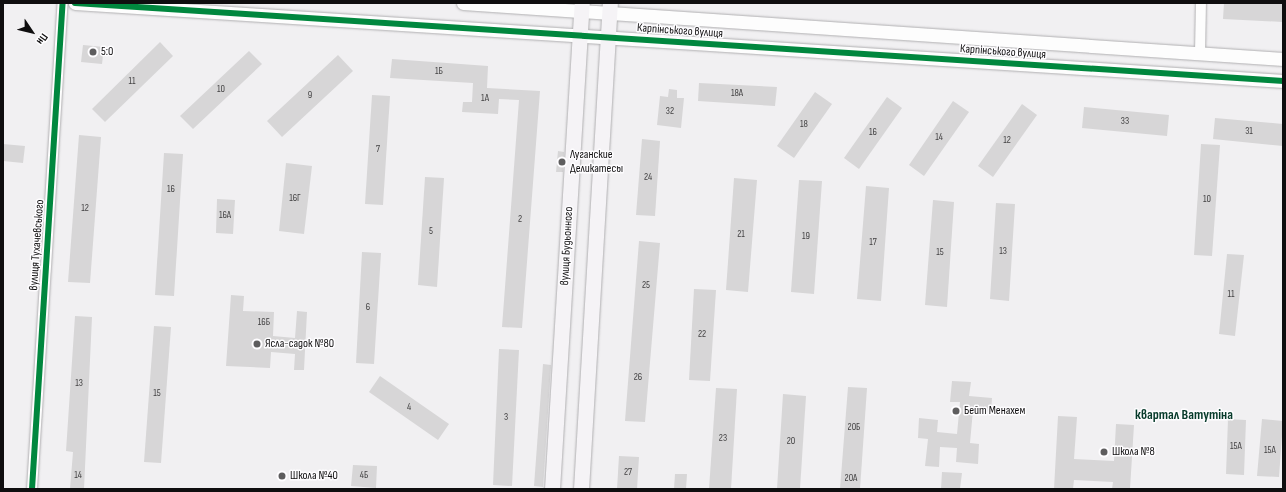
<!DOCTYPE html>
<meta charset="utf-8">
<style>
body{margin:0}
#map{position:relative;width:1286px;height:492px;overflow:hidden;background:#f1f0f2;font-family:"Sofia Sans Condensed",sans-serif}
div>[style]{position:absolute}
.building>*{inset:0;background:#d7d6d7}
.roads{filter:drop-shadow(0 0 1px #b0afb1) drop-shadow(0 0 1px #b0afb1)}
.minor>*{height:10px;margin:-5px;padding:0 5px;transform-origin:5px;border-radius:5px;background:#fdfdfd}
.tertiary>*{height:13px;margin:-6.5px;padding:0 6.5px;transform-origin:6.5px;border-radius:6.5px;background:#fdfdfd}
.secondary>*{height:15px;margin:-7.5px;padding:0 7.5px;transform-origin:7.5px;border-radius:7.5px;background:#f5f3f6}
.cycleway>*{height:6px;margin:-3px;padding:0 3px;transform-origin:3px;border-radius:3px;background:#00873e}
.dots>*{width:11px;height:11px;translate:-50% -50%;box-sizing:border-box;border:2px solid #fefdff;border-radius:50%}
span{translate:-50% -50%;white-space:nowrap;text-align:center;line-height:1.15;-webkit-text-stroke:3px #fefdff;paint-order:stroke}
.number-label{font-size:10px;color:#424142}
.number-label span{-webkit-text-stroke-width:0}
.street-label{font-size:12px;color:#0f0e0f}
.poi-label{font-size:12px;color:#0f0e0f}
.left{translate:0 -50%;text-align:left}
.quarter-label{font-size:14px;color:#073b2b;font-weight:700}
.frame{position:absolute;inset:0;border:4px solid #0f0e0f;pointer-events:none}
.north{position:absolute;left:12px;top:12px;width:40px;height:40px;-webkit-text-stroke:3px #fefdff;paint-order:stroke;rotate:125deg;font-size:11px;font-weight:700;line-height:16px;text-align:center;color:#0f0e0f}
.north::after{content:'';display:block;margin:auto;width:14px;height:18px;background:#0f0e0f;clip-path:polygon(50% 0,100% 100%,50% 72%,0 100%)}
</style>
<div id="map">
<div class="building">
<i style="clip-path:polygon(1224px 3px,1283px 3px,1283px 22px,1223px 19px)"></i>
<i style="clip-path:polygon(160px 42px,173px 56px,105px 122px,92px 109px)"></i>
<i style="clip-path:polygon(83px 45px,104px 47px,102px 64px,81px 62px)"></i>
<i style="clip-path:polygon(249px 51px,262px 64px,193px 129px,180px 116px)"></i>
<i style="clip-path:polygon(338px 55px,353px 71px,282px 137px,267px 121px)"></i>
<i style="clip-path:polygon(392px 59px,488px 66px,487px 88px,540px 91px,522px 328px,502px 327px,519px 100px,499px 99px,498px 114px,462px 112px,463px 102px,472px 102px,473px 83px,390px 78px)"></i>
<i style="clip-path:polygon(699px 83px,777px 87px,775px 106px,698px 101px)"></i>
<i style="clip-path:polygon(669px 89px,677px 90px,677px 98px,684px 98px,681px 128px,657px 125px,660px 96px,668px 97px)"></i>
<i style="clip-path:polygon(815px 92px,832px 104px,794px 158px,777px 146px)"></i>
<i style="clip-path:polygon(372px 95px,390px 96px,383px 205px,365px 204px)"></i>
<i style="clip-path:polygon(887px 97px,902px 108px,859px 169px,844px 158px)"></i>
<i style="clip-path:polygon(953px 101px,969px 112px,924px 176px,909px 165px)"></i>
<i style="clip-path:polygon(1022px 104px,1037px 115px,993px 177px,978px 166px)"></i>
<i style="clip-path:polygon(1084px 107px,1169px 115px,1167px 136px,1082px 128px)"></i>
<i style="clip-path:polygon(1215px 118px,1283px 124px,1283px 146px,1213px 139px)"></i>
<i style="clip-path:polygon(79px 135px,101px 137px,90px 283px,68px 282px)"></i>
<i style="clip-path:polygon(642px 139px,660px 141px,655px 216px,636px 215px)"></i>
<i style="clip-path:polygon(3px 144px,25px 146px,23px 163px,3px 161px)"></i>
<i style="clip-path:polygon(1201px 144px,1220px 145px,1212px 256px,1194px 255px)"></i>
<i style="clip-path:polygon(558px 151px,564px 152px,563px 172px,556px 172px)"></i>
<i style="clip-path:polygon(164px 153px,183px 154px,174px 296px,155px 295px)"></i>
<i style="clip-path:polygon(286px 163px,312px 166px,304px 234px,279px 231px)"></i>
<i style="clip-path:polygon(425px 177px,444px 178px,437px 287px,418px 285px)"></i>
<i style="clip-path:polygon(734px 178px,757px 180px,748px 292px,726px 290px)"></i>
<i style="clip-path:polygon(799px 180px,822px 181px,814px 294px,791px 292px)"></i>
<i style="clip-path:polygon(866px 186px,889px 188px,881px 301px,857px 299px)"></i>
<i style="clip-path:polygon(217px 199px,235px 200px,233px 234px,216px 233px)"></i>
<i style="clip-path:polygon(933px 200px,954px 202px,947px 307px,925px 305px)"></i>
<i style="clip-path:polygon(996px 203px,1015px 204px,1009px 301px,990px 299px)"></i>
<i style="clip-path:polygon(639px 241px,660px 243px,645px 422px,625px 421px)"></i>
<i style="clip-path:polygon(362px 252px,381px 253px,374px 364px,356px 363px)"></i>
<i style="clip-path:polygon(1227px 254px,1244px 255px,1235px 336px,1219px 334px)"></i>
<i style="clip-path:polygon(694px 289px,716px 290px,710px 381px,689px 380px)"></i>
<i style="clip-path:polygon(231px 295px,244px 296px,243px 311px,274px 312px,273px 336px,295px 338px,297px 311px,307px 312px,304px 370px,294px 370px,295px 354px,271px 352px,270px 368px,226px 366px)"></i>
<i style="clip-path:polygon(75px 316px,92px 317px,84px 489px,70px 489px,73px 452px,66px 451px)"></i>
<i style="clip-path:polygon(154px 326px,171px 327px,161px 463px,144px 462px)"></i>
<i style="clip-path:polygon(499px 349px,519px 350px,512px 486px,493px 485px)"></i>
<i style="clip-path:polygon(543px 364px,551px 365px,543px 487px,534px 486px)"></i>
<i style="clip-path:polygon(380px 376px,449px 424px,438px 440px,369px 392px)"></i>
<i style="clip-path:polygon(952px 381px,971px 382px,969px 396px,992px 398px,991px 412px,973px 410px,970px 443px,979px 444px,978px 464px,956px 462px,957px 448px,940px 447px,939px 467px,925px 466px,928px 439px,918px 438px,919px 418px,938px 420px,937px 432px,957px 434px,960px 402px,950px 402px)"></i>
<i style="clip-path:polygon(848px 387px,867px 388px,860px 489px,840px 489px)"></i>
<i style="clip-path:polygon(716px 388px,737px 389px,731px 489px,709px 489px)"></i>
<i style="clip-path:polygon(783px 394px,806px 396px,800px 489px,777px 489px)"></i>
<i style="clip-path:polygon(1058px 416px,1077px 417px,1074px 459px,1114px 461px,1116px 424px,1134px 425px,1130px 489px,1112px 489px,1113px 482px,1074px 480px,1073px 489px,1054px 489px)"></i>
<i style="clip-path:polygon(1228px 419px,1246px 420px,1244px 475px,1226px 474px)"></i>
<i style="clip-path:polygon(1262px 419px,1283px 421px,1279px 477px,1257px 476px)"></i>
<i style="clip-path:polygon(619px 456px,639px 457px,637px 489px,617px 489px)"></i>
<i style="clip-path:polygon(353px 465px,377px 466px,376px 488px,351px 486px)"></i>
<i style="clip-path:polygon(942px 472px,962px 473px,960px 489px,941px 489px)"></i>
<i style="clip-path:polygon(675px 474px,687px 474px,686px 489px,674px 489px)"></i>
</div>
<div class="roads">
<div class="minor">
<i style="left:1200px;top:53px;width:50px;rotate:-88.9deg"></i>
<i style="left:32px;top:489px;width:487px;rotate:-86.4deg"></i>
</div>
<div class="tertiary">
<i style="left:75px;top:3px;width:1211px;rotate:3.69deg"></i>
<i style="left:463px;top:3px;width:822px;rotate:3.91deg"></i>
</div>
<div class="secondary">
<i style="left:552px;top:489px;width:487px;rotate:-86.5deg"></i>
<i style="left:581px;top:489px;width:487px;rotate:-86.6deg"></i>
</div>
</div>
<div class="cycleway">
<i style="left:75px;top:3px;width:1211px;rotate:3.69deg"></i>
<i style="left:32px;top:489px;width:487px;rotate:-86.4deg"></i>
</div>
<div class="dots">
<i style="left:93px;top:52px;background:#5e5d5e"></i>
<i style="left:562px;top:162px;background:#5e5d5e"></i>
<i style="left:257px;top:344px;background:#5e5d5e"></i>
<i style="left:956px;top:411px;background:#5e5d5e"></i>
<i style="left:1104px;top:452px;background:#5e5d5e"></i>
<i style="left:282px;top:476px;background:#5e5d5e"></i>
</div>
<div class="number-label">
<span style="left:439px;top:72px">1Б</span>
<span style="left:132px;top:82px">11</span>
<span style="left:221px;top:90px">10</span>
<span style="left:737px;top:94px">18А</span>
<span style="left:310px;top:96px">9</span>
<span style="left:485px;top:99px">1А</span>
<span style="left:670px;top:112px">32</span>
<span style="left:1125px;top:122px">33</span>
<span style="left:804px;top:125px">18</span>
<span style="left:1249px;top:132px">31</span>
<span style="left:873px;top:133px">16</span>
<span style="left:939px;top:138px">14</span>
<span style="left:1007px;top:141px">12</span>
<span style="left:378px;top:150px">7</span>
<span style="left:648px;top:178px">24</span>
<span style="left:171px;top:190px">16</span>
<span style="left:295px;top:199px">16Г</span>
<span style="left:1207px;top:200px">10</span>
<span style="left:85px;top:209px">12</span>
<span style="left:225px;top:216px">16А</span>
<span style="left:520px;top:220px">2</span>
<span style="left:431px;top:232px">5</span>
<span style="left:741px;top:235px">21</span>
<span style="left:806px;top:237px">19</span>
<span style="left:873px;top:243px">17</span>
<span style="left:1003px;top:252px">13</span>
<span style="left:940px;top:253px">15</span>
<span style="left:646px;top:286px">25</span>
<span style="left:1231px;top:295px">11</span>
<span style="left:368px;top:308px">6</span>
<span style="left:264px;top:323px">16Б</span>
<span style="left:702px;top:335px">22</span>
<span style="left:638px;top:378px">26</span>
<span style="left:79px;top:384px">13</span>
<span style="left:157px;top:394px">15</span>
<span style="left:409px;top:408px">4</span>
<span style="left:506px;top:418px">3</span>
<span style="left:854px;top:428px">20Б</span>
<span style="left:723px;top:439px">23</span>
<span style="left:791px;top:442px">20</span>
<span style="left:1236px;top:447px">15А</span>
<span style="left:1270px;top:451px">15А</span>
<span style="left:628px;top:473px">27</span>
<span style="left:78px;top:476px">14</span>
<span style="left:364px;top:476px">4Б</span>
<span style="left:851px;top:479px">20А</span>
</div>
<div class="street-label">
<span style="left:680px;top:31px;rotate:4deg">Карпінського вулиця</span>
<span style="left:1003px;top:52px;rotate:4deg">Карпінського вулиця</span>
<span style="left:37px;top:245px;rotate:-86deg">вулиця Тухачевського</span>
<span style="left:567px;top:246px;rotate:-87deg">вулиця Будьонного</span>
</div>
<div class="poi-label">
<span class="left" style="left:101px;top:52px">5:0</span>
<span class="left" style="left:570px;top:162px">Луганские<br>Деликатесы</span>
<span class="left" style="left:265px;top:344px">Ясла-садок №80</span>
<span class="left" style="left:964px;top:411px">Бейт Менахем</span>
<span class="left" style="left:1112px;top:452px">Школа №8</span>
<span class="left" style="left:290px;top:476px">Школа №40</span>
</div>
<div class="quarter-label">
<span style="left:1184px;top:415px">квартал Ватутіна</span>
</div>
<div class="frame"></div>
<div class="north">Пн</div>
</div>
